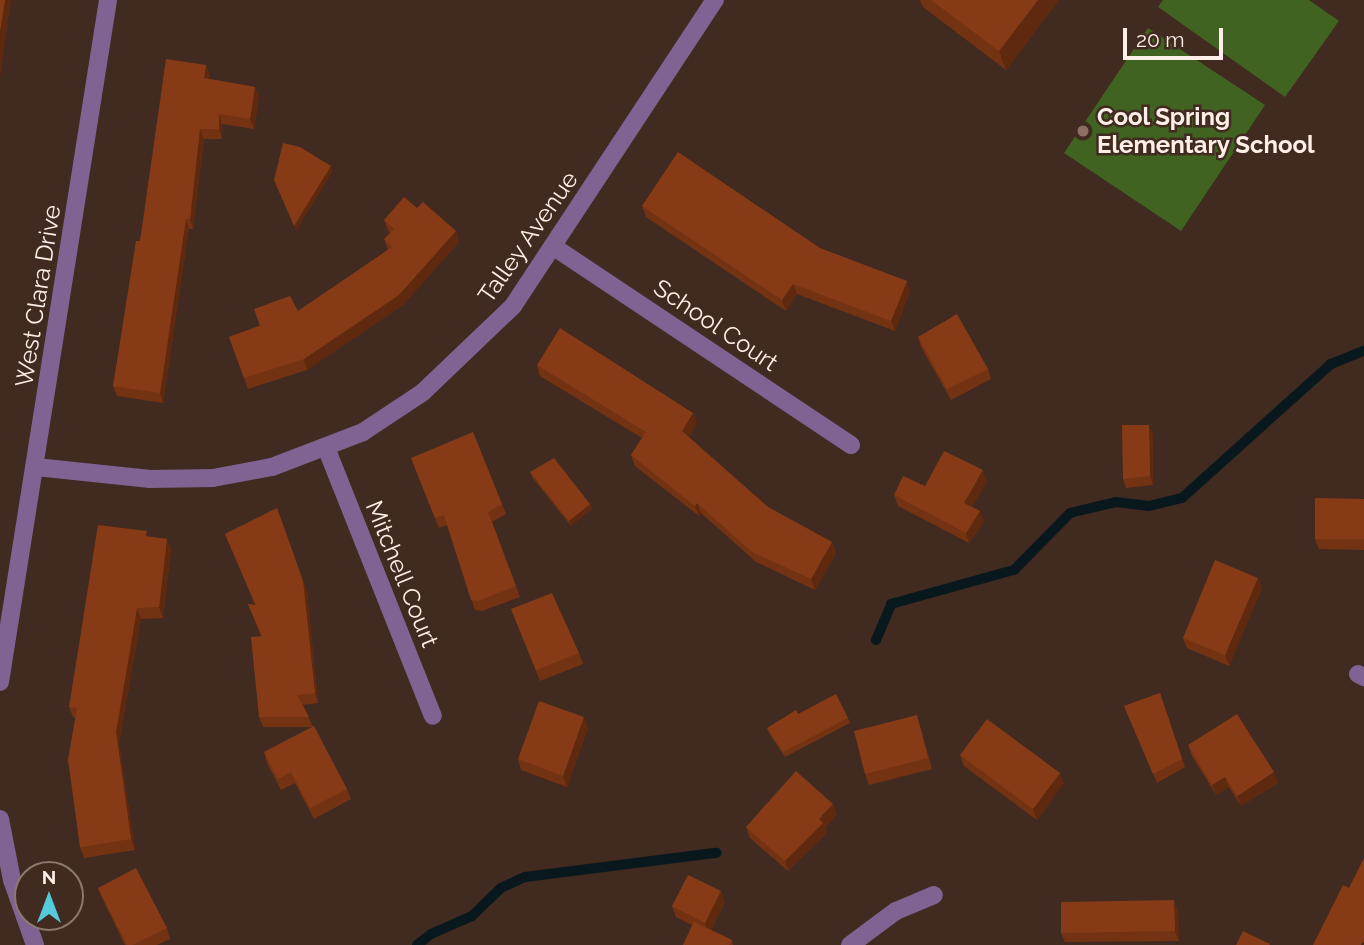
<!DOCTYPE html>
<style>
body{margin:0}
#map{position:relative;width:1364px;height:945px;overflow:hidden;background:#412a20;font-family:Raleway,sans-serif}
div>[style]{position:absolute}
.green>*{inset:0;background:#406321}
.stream>*{height:10px;margin:-5px;padding:0 5px;transform-origin:5px;border-radius:5px;background:#09181d}
.minor>*{height:18px;margin:-9px;padding:0 9px;transform-origin:9px;border-radius:9px;background:#806392}
.wall>*{inset:0;background:#733313}
.shaded-wall>*{inset:0;background:#5e290f}
.building>*{inset:0;background:#863b16}
.dots>*{width:19px;height:19px;translate:-50% -50%;box-sizing:border-box;border:4px solid #412a20;border-radius:50%}
span{translate:-50% -50%;white-space:nowrap;text-align:center;line-height:1.15;-webkit-text-stroke:5px #412a20;paint-order:stroke}
.poi-label{font-size:24px;color:#ffefe9;font-weight:700}
.left{translate:0 -50%;text-align:left}
.street-label{font-size:24px;color:#ffefe9}
.north{position:absolute;left:14px;top:861px;width:70px;height:70px;box-sizing:border-box;background:#412a20;border:2px solid #8d7970;border-radius:50%;rotate:0deg;font-size:19px;font-weight:700;line-height:28px;text-align:center;color:#ffefe9}
.north::after{content:'';display:block;margin:auto;width:24px;height:32px;background:#53cbdb;clip-path:polygon(50% 0,100% 100%,50% 72%,0 100%)}
.scale{position:absolute;left:1123px;top:28px;width:100px;height:32px;box-sizing:border-box;border:4px solid #ffefe9;border-top:0;padding-left:9px;font-size:21px;line-height:24px;white-space:nowrap;color:#ffefe9;-webkit-text-stroke:5px #412a20;paint-order:stroke}
</style>
<div id="map">
<div class="green">
<i style="clip-path:polygon(1163px 0,1309px 0,1339px 21px,1285px 97px,1158px 7px)"></i>
<i style="clip-path:polygon(1148px 28px,1265px 105px,1181px 231px,1064px 153px)"></i>
</div>
<div class="stream">
<i style="left:876px;top:640px;width:39px;rotate:-67deg"></i>
<i style="left:891px;top:604px;width:128px;rotate:-15.5deg"></i>
<i style="left:1014px;top:570px;width:80px;rotate:-45.5deg"></i>
<i style="left:1070px;top:513px;width:47px;rotate:-13.4deg"></i>
<i style="left:1116px;top:502px;width:33px;rotate:7deg"></i>
<i style="left:1149px;top:506px;width:34px;rotate:-14deg"></i>
<i style="left:1182px;top:498px;width:200px;rotate:-42deg"></i>
<i style="left:1331px;top:364px;width:35px;rotate:-22deg"></i>
<i style="left:417px;top:945px;width:18px;rotate:-38deg"></i>
<i style="left:431px;top:934px;width:45px;rotate:-23.7deg"></i>
<i style="left:472px;top:916px;width:40px;rotate:-44deg"></i>
<i style="left:501px;top:888px;width:26px;rotate:-25deg"></i>
<i style="left:525px;top:877px;width:193px;rotate:-7.2deg"></i>
</div>
<div class="minor">
<i style="left:554px;top:247px;width:357px;rotate:33.7deg"></i>
<i style="left:327px;top:450px;width:286px;rotate:68.3deg"></i>
<i style="left:36px;top:467px;width:115px;rotate:6deg"></i>
<i style="left:150px;top:479px;width:63px;rotate:-0.9deg"></i>
<i style="left:213px;top:478px;width:60px;rotate:-10.6deg"></i>
<i style="left:272px;top:467px;width:97px;rotate:-21deg"></i>
<i style="left:363px;top:432px;width:71px;rotate:-33.5deg"></i>
<i style="left:422px;top:393px;width:126px;rotate:-43.7deg"></i>
<i style="left:513px;top:306px;width:367px;rotate:-56.6deg"></i>
<i style="left:1358px;top:674px;width:7px;rotate:27deg"></i>
<i style="left:0;top:682px;width:690px;rotate:-81deg"></i>
<i style="left:0;top:819px;width:62px;rotate:78.9deg"></i>
<i style="left:12px;top:880px;width:69px;rotate:70.5deg"></i>
<i style="left:850px;top:945px;width:57px;rotate:-36.5deg"></i>
<i style="left:896px;top:911px;width:41px;rotate:-22.8deg"></i>
</div>
<div class="wall">
<i style="clip-path:polygon(920px 0,1059px 0,1006px 70px,923px 7px)"></i>
<i style="clip-path:polygon(206px 65px,210px 75px,209px 79px,255px 87px,259px 97px,254px 129px,222px 124px,222px 139px,204px 139px,193px 229px,189px 229px,163px 403px,117px 396px,113px 386px,140px 241px)"></i>
<i style="clip-path:polygon(642px 206px,820px 248px,910px 291px,895px 331px,797px 294px,786px 311px,646px 217px)"></i>
<i style="clip-path:polygon(384px 220px,459px 242px,403px 305px,307px 370px,248px 389px,229px 337px,298px 311px,388px 250px,384px 239px,390px 233px,388px 230px)"></i>
<i style="clip-path:polygon(918px 337px,988px 369px,991px 379px,951px 400px,921px 347px)"></i>
<i style="clip-path:polygon(537px 365px,693px 413px,697px 424px,688px 437px,768px 507px,832px 542px,836px 553px,815px 590px,756px 562px,701px 513px,699px 516px,635px 466px,631px 455px,642px 438px,540px 376px)"></i>
<i style="clip-path:polygon(1153px 434px,1153px 485px,1126px 488px,1123px 479px)"></i>
<i style="clip-path:polygon(411px 458px,502px 504px,506px 514px,492px 522px,520px 597px,482px 611px,475px 610px,447px 525px,439px 528px)"></i>
<i style="clip-path:polygon(530px 472px,590px 504px,592px 509px,571px 526px,532px 477px)"></i>
<i style="clip-path:polygon(987px 481px,972px 507px,980px 511px,984px 522px,969px 543px,898px 506px,894px 495px,925px 486px)"></i>
<i style="clip-path:polygon(1364px 499px,1364px 550px,1319px 549px,1315px 539px)"></i>
<i style="clip-path:polygon(277px 508px,307px 592px,318px 703px,303px 705px,313px 727px,347px 789px,351px 799px,314px 819px,295px 783px,281px 790px,267px 763px,264px 752px,312px 727px,263px 727px,259px 717px,261px 636px,248px 604px,255px 605px,225px 534px)"></i>
<i style="clip-path:polygon(149px 537px,171px 550px,163px 618px,141px 619px,119px 743px,135px 850px,84px 858px,80px 847px,75px 718px,73px 717px,69px 707px)"></i>
<i style="clip-path:polygon(1262px 588px,1229px 666px,1187px 648px,1183px 638px)"></i>
<i style="clip-path:polygon(511px 609px,579px 653px,583px 664px,540px 681px)"></i>
<i style="clip-path:polygon(1160px 693px,1185px 767px,1157px 783px,1124px 706px)"></i>
<i style="clip-path:polygon(798px 714px,848px 718px,850px 723px,785px 757px,769px 733px,767px 728px)"></i>
<i style="clip-path:polygon(920px 726px,932px 769px,869px 785px,865px 774px)"></i>
<i style="clip-path:polygon(588px 728px,567px 787px,521px 770px,518px 759px)"></i>
<i style="clip-path:polygon(1188px 745px,1278px 783px,1241px 806px,1229px 787px,1216px 795px,1192px 756px)"></i>
<i style="clip-path:polygon(960px 755px,1064px 783px,1037px 820px,964px 766px)"></i>
<i style="clip-path:polygon(837px 814px,825px 828px,827px 833px,788px 871px,750px 838px,746px 827px)"></i>
<i style="clip-path:polygon(98px 888px,167px 928px,170px 939px,157px 945px,125px 945px,102px 898px)"></i>
<i style="clip-path:polygon(725px 902px,711px 930px,732px 940px,733px 945px,683px 945px,692px 925px,676px 917px,672px 906px)"></i>
<i style="clip-path:polygon(1178px 909px,1179px 941px,1065px 942px,1061px 933px)"></i>
</div>
<div class="shaded-wall">
<i style="clip-path:polygon(5px 0,11px 0,0 78px,0 32px)"></i>
<i style="clip-path:polygon(1038px 0,1059px 0,1006px 70px,999px 51px)"></i>
<i style="clip-path:polygon(206px 65px,210px 75px,208px 88px,204px 78px)"></i>
<i style="clip-path:polygon(255px 87px,259px 97px,254px 129px,250px 119px)"></i>
<i style="clip-path:polygon(219px 114px,222px 124px,222px 139px,219px 129px)"></i>
<i style="clip-path:polygon(200px 129px,204px 139px,193px 229px,190px 219px)"></i>
<i style="clip-path:polygon(331px 166px,333px 171px,296px 231px,294px 226px)"></i>
<i style="clip-path:polygon(186px 219px,189px 229px,163px 403px,160px 393px)"></i>
<i style="clip-path:polygon(456px 231px,459px 242px,403px 305px,307px 370px,304px 359px)"></i>
<i style="clip-path:polygon(907px 281px,910px 291px,895px 331px,891px 321px)"></i>
<i style="clip-path:polygon(793px 284px,797px 294px,786px 311px,782px 300px)"></i>
<i style="clip-path:polygon(693px 413px,697px 424px,686px 442px,682px 431px)"></i>
<i style="clip-path:polygon(1149px 425px,1153px 434px,1153px 485px,1150px 476px)"></i>
<i style="clip-path:polygon(983px 470px,987px 481px,968px 514px,964px 503px)"></i>
<i style="clip-path:polygon(697px 503px,701px 513px,699px 516px,695px 506px)"></i>
<i style="clip-path:polygon(590px 504px,592px 509px,571px 526px,569px 521px)"></i>
<i style="clip-path:polygon(980px 511px,984px 522px,969px 543px,966px 533px)"></i>
<i style="clip-path:polygon(167px 539px,171px 550px,163px 618px,159px 607px)"></i>
<i style="clip-path:polygon(832px 542px,836px 553px,815px 590px,811px 579px)"></i>
<i style="clip-path:polygon(1258px 578px,1262px 588px,1229px 666px,1225px 655px)"></i>
<i style="clip-path:polygon(303px 581px,307px 592px,318px 703px,315px 693px)"></i>
<i style="clip-path:polygon(137px 608px,141px 619px,119px 743px,135px 850px,131px 839px,116px 732px)"></i>
<i style="clip-path:polygon(584px 717px,588px 728px,567px 787px,563px 776px)"></i>
<i style="clip-path:polygon(1274px 772px,1278px 783px,1241px 806px,1237px 796px)"></i>
<i style="clip-path:polygon(1060px 773px,1064px 783px,1037px 820px,1033px 809px)"></i>
<i style="clip-path:polygon(1225px 777px,1229px 787px,1216px 795px,1212px 785px)"></i>
<i style="clip-path:polygon(833px 804px,837px 814px,825px 828px,827px 833px,788px 871px,785px 861px)"></i>
<i style="clip-path:polygon(721px 891px,725px 902px,709px 934px,705px 923px)"></i>
<i style="clip-path:polygon(1174px 900px,1178px 909px,1179px 941px,1175px 931px)"></i>
</div>
<div class="building">
<i style="clip-path:polygon(0 0,5px 0,0 32px)"></i>
<i style="clip-path:polygon(931px 0,1038px 0,999px 51px)"></i>
<i style="clip-path:polygon(166px 59px,206px 65px,204px 78px,255px 87px,250px 119px,219px 114px,219px 129px,200px 129px,190px 219px,186px 219px,160px 393px,113px 386px,136px 241px,140px 241px)"></i>
<i style="clip-path:polygon(283px 143px,300px 147px,331px 166px,294px 226px,274px 180px)"></i>
<i style="clip-path:polygon(678px 152px,820px 248px,907px 281px,891px 321px,793px 284px,782px 300px,642px 206px)"></i>
<i style="clip-path:polygon(404px 197px,417px 208px,423px 202px,456px 231px,399px 295px,304px 359px,244px 378px,229px 337px,260px 326px,254px 309px,290px 296px,298px 311px,392px 247px,384px 239px,394px 229px,384px 220px)"></i>
<i style="clip-path:polygon(957px 314px,988px 369px,947px 389px,918px 337px)"></i>
<i style="clip-path:polygon(560px 328px,693px 413px,682px 431px,768px 507px,832px 542px,811px 579px,752px 552px,697px 503px,695px 506px,631px 455px,646px 432px,537px 365px)"></i>
<i style="clip-path:polygon(1122px 425px,1149px 425px,1150px 476px,1123px 479px)"></i>
<i style="clip-path:polygon(473px 432px,502px 504px,488px 512px,516px 586px,478px 601px,471px 600px,444px 515px,435px 518px,411px 458px)"></i>
<i style="clip-path:polygon(944px 451px,983px 470px,964px 503px,980px 511px,966px 533px,894px 495px,903px 476px,925px 486px)"></i>
<i style="clip-path:polygon(554px 458px,590px 504px,569px 521px,530px 472px)"></i>
<i style="clip-path:polygon(1315px 498px,1364px 499px,1364px 539px,1315px 539px)"></i>
<i style="clip-path:polygon(277px 508px,303px 581px,315px 693px,297px 695px,309px 717px,259px 717px,251px 637px,262px 636px,248px 604px,256px 605px,225px 534px)"></i>
<i style="clip-path:polygon(98px 525px,147px 531px,146px 536px,167px 539px,159px 607px,137px 608px,116px 732px,131px 839px,80px 847px,68px 760px,77px 708px,69px 707px)"></i>
<i style="clip-path:polygon(1215px 560px,1258px 578px,1225px 655px,1183px 638px)"></i>
<i style="clip-path:polygon(552px 593px,579px 653px,536px 670px,511px 609px)"></i>
<i style="clip-path:polygon(1160px 693px,1182px 759px,1153px 774px,1124px 706px)"></i>
<i style="clip-path:polygon(836px 694px,848px 718px,783px 752px,767px 728px,796px 710px,798px 714px)"></i>
<i style="clip-path:polygon(539px 701px,584px 717px,563px 776px,518px 759px)"></i>
<i style="clip-path:polygon(1237px 714px,1274px 772px,1237px 796px,1225px 777px,1212px 785px,1188px 745px)"></i>
<i style="clip-path:polygon(917px 715px,928px 758px,865px 774px,854px 731px)"></i>
<i style="clip-path:polygon(987px 719px,1060px 773px,1033px 809px,960px 755px)"></i>
<i style="clip-path:polygon(314px 726px,347px 789px,310px 808px,291px 772px,278px 779px,264px 752px)"></i>
<i style="clip-path:polygon(796px 771px,833px 804px,819px 819px,823px 823px,785px 861px,746px 827px)"></i>
<i style="clip-path:polygon(1364px 858px,1364px 943px,1363px 942px,1361px 945px,1313px 945px,1343px 885px,1349px 888px)"></i>
<i style="clip-path:polygon(136px 868px,167px 928px,132px 945px,127px 945px,98px 888px)"></i>
<i style="clip-path:polygon(688px 875px,721px 891px,705px 923px,672px 906px)"></i>
<i style="clip-path:polygon(1174px 900px,1175px 931px,1061px 933px,1061px 902px)"></i>
<i style="clip-path:polygon(694px 922px,732px 940px,729px 945px,683px 945px)"></i>
<i style="clip-path:polygon(1243px 931px,1270px 944px,1269px 945px,1236px 945px)"></i>
</div>
<div class="dots">
<i style="left:1083px;top:131px;background:#8d6e63"></i>
</div>
<div class="poi-label">
<span class="left" style="left:1097px;top:131px">Cool Spring<br>Elementary School</span>
</div>
<div class="street-label">
<span style="left:528px;top:237px;rotate:-55deg">Talley Avenue</span>
<span style="left:38px;top:296px;rotate:-81deg">West Clara Drive</span>
<span style="left:716px;top:325px;rotate:34deg">School Court</span>
<span style="left:402px;top:574px;rotate:68deg">Mitchell Court</span>
</div>
<div class="north">N</div>
<div class="scale">20 m</div>
</div>
